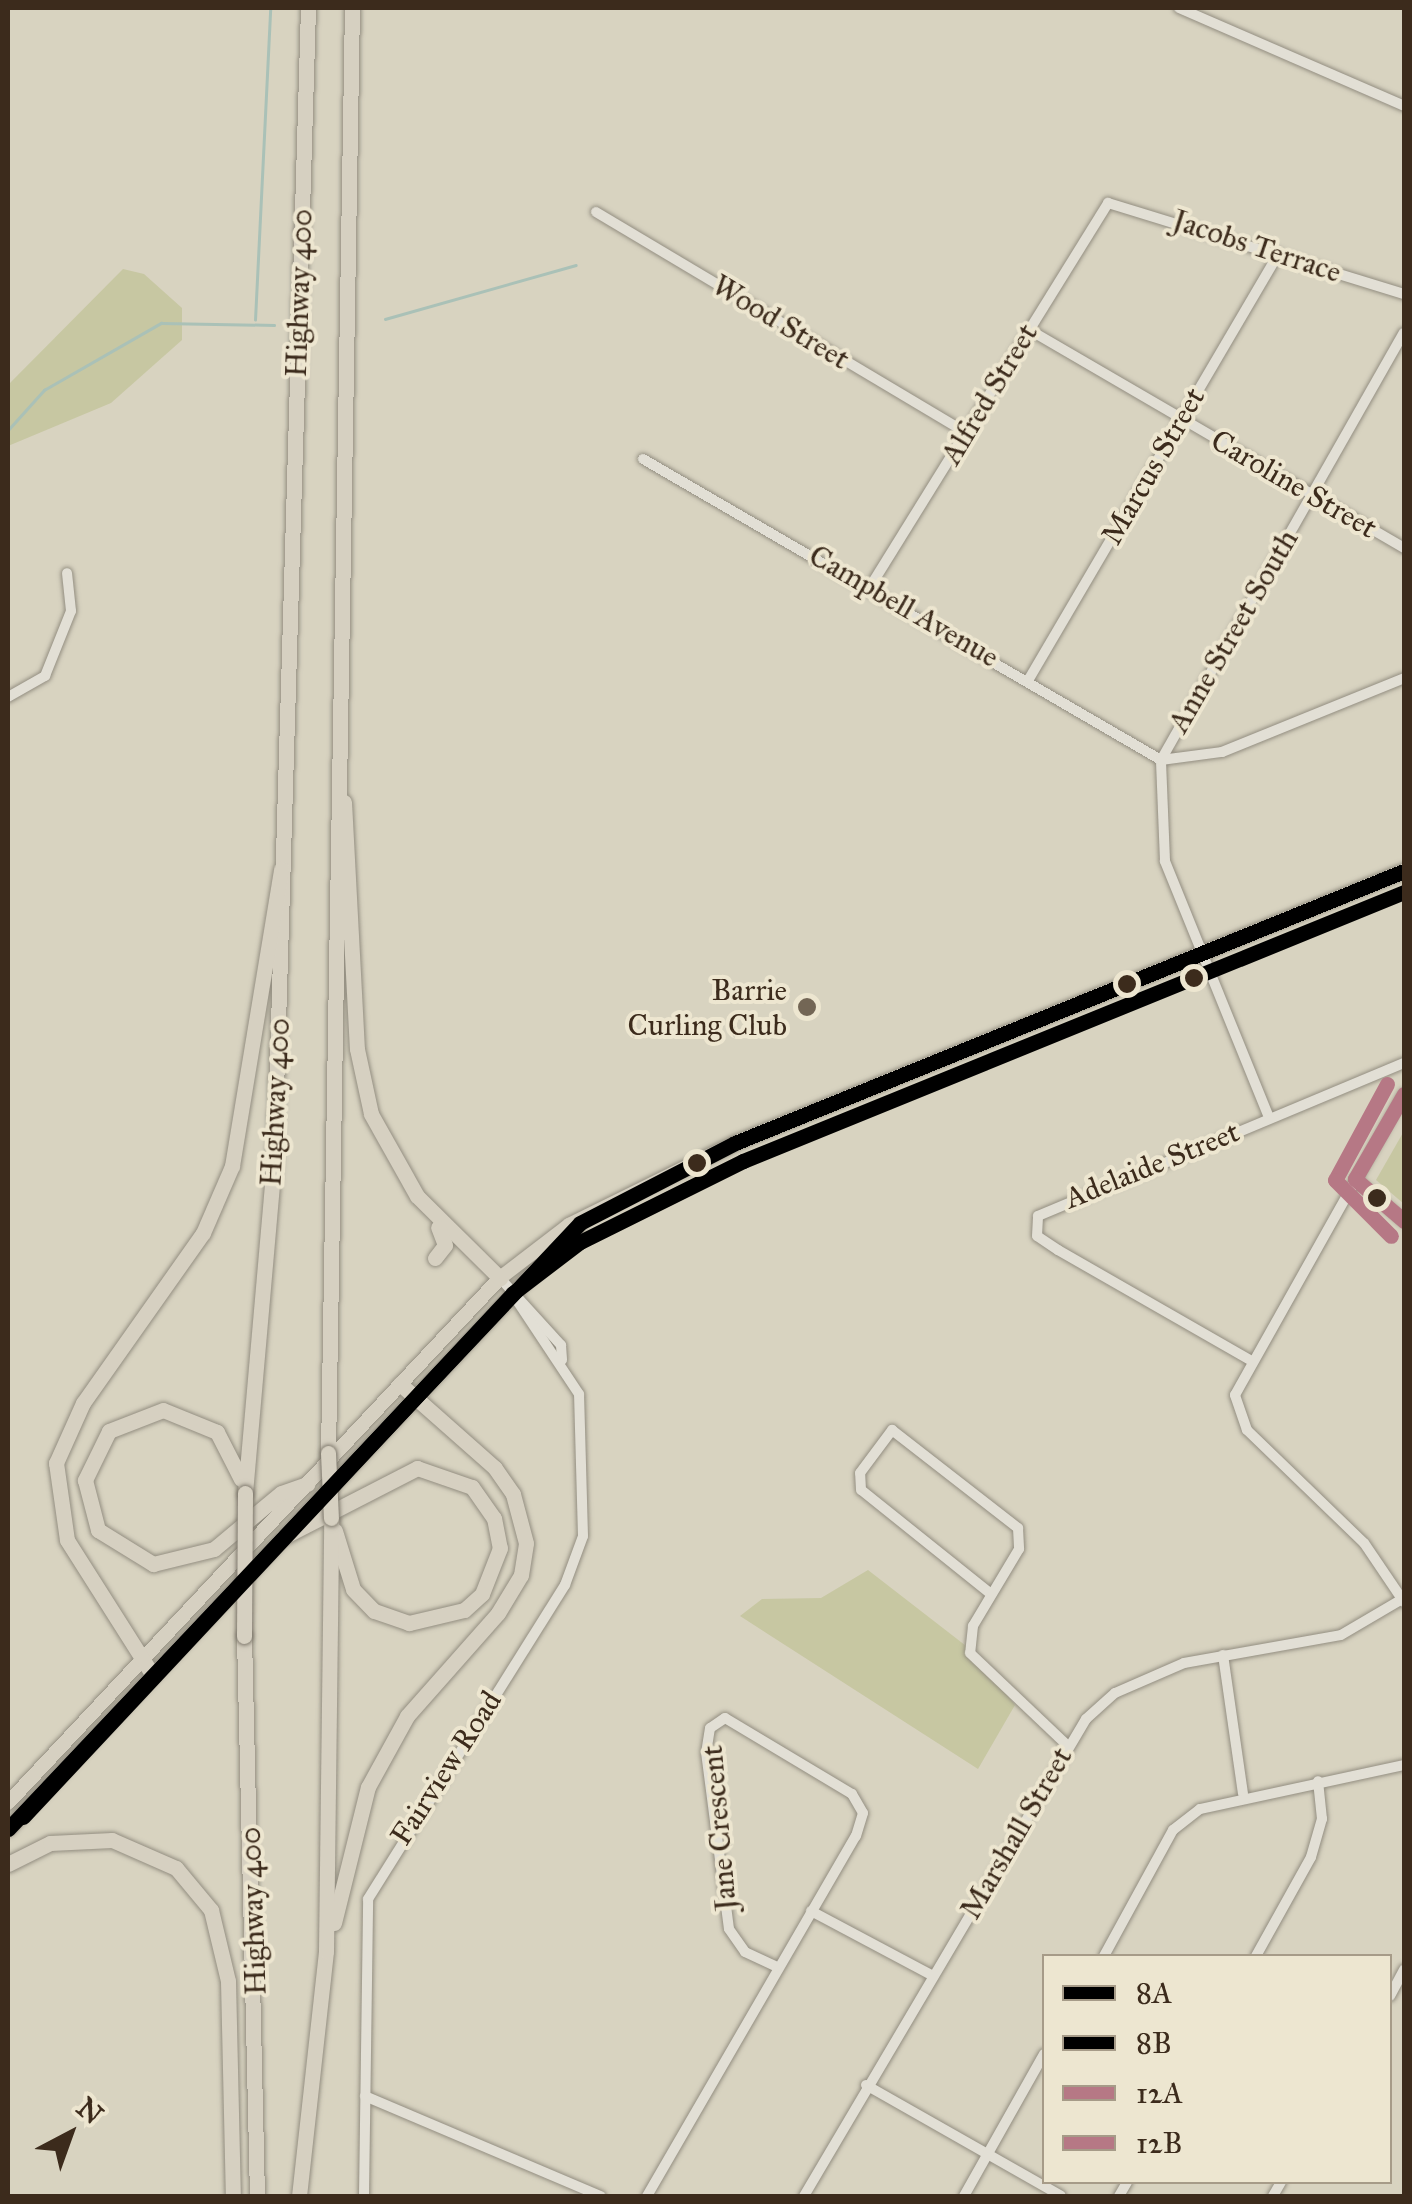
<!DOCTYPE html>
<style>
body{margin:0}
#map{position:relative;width:1412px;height:2204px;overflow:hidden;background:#d8d3c0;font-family:"IM FELL Great Primer",serif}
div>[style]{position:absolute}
.green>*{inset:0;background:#c7c7a2}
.stream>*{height:2.5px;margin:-1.25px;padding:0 1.25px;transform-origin:1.25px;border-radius:1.25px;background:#aac1b7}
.roads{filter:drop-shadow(0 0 2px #938e81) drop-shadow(0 0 2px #938e81)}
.minor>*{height:10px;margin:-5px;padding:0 5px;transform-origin:5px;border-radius:5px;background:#e2dfd5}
.major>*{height:14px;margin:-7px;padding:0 7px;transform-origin:7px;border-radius:7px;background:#d6d0c1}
.highway>*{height:15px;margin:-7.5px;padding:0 7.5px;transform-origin:7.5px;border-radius:7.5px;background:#d6d0c1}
.bridges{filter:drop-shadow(0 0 2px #7d776b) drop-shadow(0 0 2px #7d776b)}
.highway-bridge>*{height:15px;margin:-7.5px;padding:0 7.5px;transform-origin:7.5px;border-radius:7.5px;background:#d6d0c1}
.bus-1>*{height:15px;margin:-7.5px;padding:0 7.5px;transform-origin:7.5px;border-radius:7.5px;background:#000}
.bus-2>*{height:15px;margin:-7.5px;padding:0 7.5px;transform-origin:7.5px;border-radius:7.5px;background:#000}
.bus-3>*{height:15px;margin:-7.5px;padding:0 7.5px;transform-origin:7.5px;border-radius:7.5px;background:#b67885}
.bus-4>*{height:15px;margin:-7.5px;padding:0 7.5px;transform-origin:7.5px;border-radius:7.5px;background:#b67885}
.dots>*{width:28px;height:28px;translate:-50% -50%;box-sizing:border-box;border:5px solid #ede6d0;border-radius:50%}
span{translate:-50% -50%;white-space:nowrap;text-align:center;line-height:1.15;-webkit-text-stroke:8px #ede6d0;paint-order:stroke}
.street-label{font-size:30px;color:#3c2b1c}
.poi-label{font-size:30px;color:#3c2b1c}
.right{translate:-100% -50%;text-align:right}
.frame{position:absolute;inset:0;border:10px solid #3c2b1c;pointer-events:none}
.legend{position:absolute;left:1042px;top:1954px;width:350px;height:230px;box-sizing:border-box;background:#ede6d0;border:2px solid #a69b88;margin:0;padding:12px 18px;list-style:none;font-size:30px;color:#3c2b1c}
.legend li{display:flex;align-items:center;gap:20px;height:50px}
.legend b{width:50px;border:2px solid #a69b88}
.north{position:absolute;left:20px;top:2084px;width:100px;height:100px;-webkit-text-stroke:8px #ede6d0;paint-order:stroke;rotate:41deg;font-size:28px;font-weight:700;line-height:40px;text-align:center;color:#3c2b1c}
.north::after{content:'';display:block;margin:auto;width:35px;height:45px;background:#3c2b1c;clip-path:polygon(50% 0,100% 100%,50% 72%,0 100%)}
</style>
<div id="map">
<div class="green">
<i style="clip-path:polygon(123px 269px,144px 274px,182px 308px,182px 340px,111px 403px,8px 446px,8px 385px)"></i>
<i style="clip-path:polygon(1404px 1131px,1404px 1204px,1376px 1180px)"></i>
<i style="clip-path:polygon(868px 1570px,970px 1649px,1015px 1705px,978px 1769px,740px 1616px,762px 1599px,821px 1598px)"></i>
</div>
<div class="stream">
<i style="left:385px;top:319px;width:198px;rotate:-15.8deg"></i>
<i style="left:255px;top:320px;width:312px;rotate:-87.2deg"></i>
<i style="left:8px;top:430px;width:54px;rotate:-48deg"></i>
<i style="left:44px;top:390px;width:135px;rotate:-29.8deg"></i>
<i style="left:161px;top:323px;width:113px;rotate:1deg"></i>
</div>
<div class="roads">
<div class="minor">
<i style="left:1179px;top:8px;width:245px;rotate:23.5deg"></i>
<i style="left:596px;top:212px;width:430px;rotate:30.8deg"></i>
<i style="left:1028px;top:329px;width:435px;rotate:30.2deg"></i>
<i style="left:643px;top:459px;width:599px;rotate:30.16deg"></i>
<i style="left:870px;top:587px;width:452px;rotate:-58.2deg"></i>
<i style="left:1108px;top:203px;width:310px;rotate:17.1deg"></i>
<i style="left:1029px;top:679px;width:493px;rotate:-59.6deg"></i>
<i style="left:8px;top:697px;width:43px;rotate:-29.6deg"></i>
<i style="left:45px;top:676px;width:70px;rotate:-68.2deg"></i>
<i style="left:71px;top:611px;width:38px;rotate:-96deg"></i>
<i style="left:1161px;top:760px;width:62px;rotate:-7.5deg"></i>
<i style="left:1222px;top:752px;width:196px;rotate:-22.1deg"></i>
<i style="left:1268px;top:1115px;width:274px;rotate:-112.1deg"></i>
<i style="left:1165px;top:861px;width:101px;rotate:-92.3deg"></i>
<i style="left:1161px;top:760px;width:491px;rotate:-60.4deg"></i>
<i style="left:1355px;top:1179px;width:65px;rotate:40.6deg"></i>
<i style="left:500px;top:1278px;width:91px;rotate:47.7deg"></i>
<i style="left:561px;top:1345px;width:15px;rotate:86deg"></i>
<i style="left:1250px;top:1360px;width:221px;rotate:-150.2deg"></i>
<i style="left:1058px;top:1250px;width:25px;rotate:-146deg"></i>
<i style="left:1037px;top:1236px;width:20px;rotate:-87deg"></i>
<i style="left:1038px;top:1216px;width:397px;rotate:-22.7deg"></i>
<i style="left:991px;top:1594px;width:166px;rotate:-141.3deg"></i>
<i style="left:861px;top:1490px;width:17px;rotate:-93deg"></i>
<i style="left:860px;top:1473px;width:54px;rotate:-53.3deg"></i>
<i style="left:892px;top:1430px;width:160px;rotate:37.9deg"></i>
<i style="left:1018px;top:1528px;width:21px;rotate:87deg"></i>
<i style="left:1019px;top:1549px;width:90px;rotate:120.9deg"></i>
<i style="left:973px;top:1626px;width:27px;rotate:96deg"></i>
<i style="left:970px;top:1653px;width:132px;rotate:43.5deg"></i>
<i style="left:1404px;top:1602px;width:71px;rotate:-124.1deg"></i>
<i style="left:1364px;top:1543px;width:163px;rotate:-136deg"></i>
<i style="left:1247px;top:1430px;width:37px;rotate:-109deg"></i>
<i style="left:1235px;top:1395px;width:345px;rotate:-60.7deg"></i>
<i style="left:1223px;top:1655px;width:140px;rotate:81.8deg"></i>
<i style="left:811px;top:1911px;width:138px;rotate:28deg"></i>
<i style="left:1104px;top:1956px;width:144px;rotate:-61.3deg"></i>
<i style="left:1173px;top:1830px;width:34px;rotate:-38deg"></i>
<i style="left:1200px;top:1809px;width:209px;rotate:-12.2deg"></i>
<i style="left:1256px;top:1956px;width:113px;rotate:-60.9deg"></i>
<i style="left:1311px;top:1857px;width:40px;rotate:-74deg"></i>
<i style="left:1322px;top:1819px;width:38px;rotate:-96deg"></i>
<i style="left:1390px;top:1996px;width:30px;rotate:-62deg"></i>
<i style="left:866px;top:2085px;width:224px;rotate:29.6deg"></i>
<i style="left:365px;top:2096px;width:256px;rotate:23deg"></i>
<i style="left:364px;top:2196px;width:297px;rotate:-89.2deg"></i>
<i style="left:368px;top:1899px;width:371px;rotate:-57.9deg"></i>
<i style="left:565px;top:1585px;width:52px;rotate:-69.8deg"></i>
<i style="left:583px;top:1536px;width:142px;rotate:-91.6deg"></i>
<i style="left:579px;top:1394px;width:121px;rotate:-123.6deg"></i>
<i style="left:647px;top:2196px;width:416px;rotate:-59.9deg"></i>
<i style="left:856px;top:1836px;width:24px;rotate:-73deg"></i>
<i style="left:863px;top:1813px;width:22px;rotate:-120deg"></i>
<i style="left:852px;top:1794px;width:148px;rotate:-149.1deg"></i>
<i style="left:725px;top:1718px;width:18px;rotate:146deg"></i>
<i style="left:710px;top:1728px;width:24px;rotate:99deg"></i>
<i style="left:706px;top:1752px;width:178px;rotate:82.6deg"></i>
<i style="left:729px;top:1929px;width:28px;rotate:55deg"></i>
<i style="left:745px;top:1952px;width:35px;rotate:25deg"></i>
<i style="left:804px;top:2196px;width:554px;rotate:-59.41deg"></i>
<i style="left:1086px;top:1719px;width:39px;rotate:-42deg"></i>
<i style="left:1115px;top:1693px;width:75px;rotate:-23.5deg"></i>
<i style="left:1184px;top:1663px;width:159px;rotate:-10.1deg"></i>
<i style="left:1341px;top:1635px;width:73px;rotate:-30.4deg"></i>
<i style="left:964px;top:2196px;width:163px;rotate:-60.6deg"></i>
<i style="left:1119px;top:2196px;width:16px;rotate:-60deg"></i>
<i style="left:1273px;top:2196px;width:16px;rotate:-60deg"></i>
</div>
<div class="major">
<i style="left:8px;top:1803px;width:720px;rotate:-46.86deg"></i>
<i style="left:500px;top:1278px;width:87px;rotate:-37.5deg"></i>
<i style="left:569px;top:1225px;width:185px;rotate:-26.3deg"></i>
<i style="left:735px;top:1143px;width:722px;rotate:-22.13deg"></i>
<i style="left:8px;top:1829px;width:833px;rotate:-46.65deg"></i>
</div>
<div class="highway">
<i style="left:344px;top:802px;width:247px;rotate:87deg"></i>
<i style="left:357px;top:1049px;width:66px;rotate:77.8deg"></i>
<i style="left:371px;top:1114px;width:94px;rotate:60.7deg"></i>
<i style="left:417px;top:1196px;width:117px;rotate:44.7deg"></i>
<i style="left:435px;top:1258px;width:16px;rotate:-52deg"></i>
<i style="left:445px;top:1245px;width:19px;rotate:-111deg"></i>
<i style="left:328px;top:1453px;width:1445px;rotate:-89.05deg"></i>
<i style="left:241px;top:1479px;width:53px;rotate:-117.1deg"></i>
<i style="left:217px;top:1432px;width:58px;rotate:-157.8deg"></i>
<i style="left:163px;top:1410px;width:58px;rotate:158.7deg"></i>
<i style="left:109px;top:1431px;width:55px;rotate:116.1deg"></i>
<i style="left:85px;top:1480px;width:52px;rotate:75.4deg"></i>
<i style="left:98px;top:1530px;width:65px;rotate:31.7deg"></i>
<i style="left:153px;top:1564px;width:63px;rotate:-13.8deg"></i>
<i style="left:214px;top:1549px;width:87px;rotate:-39.9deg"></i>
<i style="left:281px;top:1493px;width:28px;rotate:-19deg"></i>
<i style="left:245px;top:1493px;width:334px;rotate:-85deg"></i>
<i style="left:274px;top:1160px;width:1153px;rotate:-88.31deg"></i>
<i style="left:283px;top:1537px;width:151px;rotate:-27.2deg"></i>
<i style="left:417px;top:1468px;width:58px;rotate:19.1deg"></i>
<i style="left:472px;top:1487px;width:38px;rotate:55deg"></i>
<i style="left:494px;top:1518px;width:31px;rotate:79deg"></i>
<i style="left:500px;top:1548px;width:49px;rotate:111.4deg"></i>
<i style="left:482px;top:1594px;width:24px;rotate:138deg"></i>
<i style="left:464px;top:1610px;width:57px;rotate:166.7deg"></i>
<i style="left:409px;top:1623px;width:37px;rotate:-161deg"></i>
<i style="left:374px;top:1611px;width:30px;rotate:-134deg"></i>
<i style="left:353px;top:1589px;width:61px;rotate:-107.2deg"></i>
<i style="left:244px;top:1636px;width:560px;rotate:88.67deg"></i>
<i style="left:152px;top:1674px;width:159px;rotate:-122.4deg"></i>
<i style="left:67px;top:1540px;width:78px;rotate:-98.1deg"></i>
<i style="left:56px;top:1463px;width:66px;rotate:-65.8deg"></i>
<i style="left:83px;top:1403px;width:208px;rotate:-54.8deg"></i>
<i style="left:203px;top:1233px;width:73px;rotate:-66.6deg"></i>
<i style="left:232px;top:1166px;width:301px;rotate:-80.6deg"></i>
<i style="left:8px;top:1864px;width:47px;rotate:-26.6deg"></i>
<i style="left:50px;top:1843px;width:62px;rotate:-2.8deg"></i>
<i style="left:112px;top:1840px;width:70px;rotate:23.6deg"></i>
<i style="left:176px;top:1868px;width:55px;rotate:50.2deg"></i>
<i style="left:211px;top:1910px;width:73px;rotate:76.5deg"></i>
<i style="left:228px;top:1981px;width:215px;rotate:88.7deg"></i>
<i style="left:334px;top:1923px;width:140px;rotate:-76deg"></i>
<i style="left:368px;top:1787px;width:81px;rotate:-61.2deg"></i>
<i style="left:407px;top:1716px;width:137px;rotate:-48.5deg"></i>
<i style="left:498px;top:1613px;width:44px;rotate:-58.8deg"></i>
<i style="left:521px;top:1575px;width:32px;rotate:-81deg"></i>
<i style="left:526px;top:1543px;width:51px;rotate:-104.9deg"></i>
<i style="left:513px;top:1494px;width:32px;rotate:-125deg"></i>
<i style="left:495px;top:1468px;width:127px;rotate:-138.5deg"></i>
<i style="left:299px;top:2196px;width:246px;rotate:-83.7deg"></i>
<i style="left:326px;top:1951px;width:433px;rotate:-89.3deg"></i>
</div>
</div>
<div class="bridges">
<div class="highway-bridge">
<i style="left:328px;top:1453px;width:65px;rotate:87.4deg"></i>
<i style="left:244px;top:1636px;width:143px;rotate:-89.6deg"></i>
</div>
</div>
<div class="bus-1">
<i style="left:8px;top:1829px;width:833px;rotate:-46.65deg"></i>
<i style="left:580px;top:1223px;width:174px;rotate:-27.3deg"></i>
<i style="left:735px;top:1143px;width:722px;rotate:-22.13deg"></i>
</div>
<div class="bus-2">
<i style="left:23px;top:1817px;width:717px;rotate:-46.92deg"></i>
<i style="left:513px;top:1293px;width:84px;rotate:-37.3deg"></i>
<i style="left:580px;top:1242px;width:182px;rotate:-26.4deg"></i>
<i style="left:743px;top:1161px;width:714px;rotate:-22.14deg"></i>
</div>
<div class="bus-3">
<i style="left:1404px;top:1094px;width:98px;rotate:120deg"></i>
<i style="left:1355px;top:1179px;width:65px;rotate:40.6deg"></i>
</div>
<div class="bus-4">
<i style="left:1387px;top:1084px;width:109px;rotate:118.4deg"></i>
<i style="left:1335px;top:1180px;width:79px;rotate:45deg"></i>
</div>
<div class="dots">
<i style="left:1194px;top:978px;background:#3c2b1c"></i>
<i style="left:1127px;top:984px;background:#3c2b1c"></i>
<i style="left:807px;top:1007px;background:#736655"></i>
<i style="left:697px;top:1163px;background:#3c2b1c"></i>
<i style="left:1377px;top:1198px;background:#3c2b1c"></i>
</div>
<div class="street-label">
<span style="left:1257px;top:246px;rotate:18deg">Jacobs Terrace</span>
<span style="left:299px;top:293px;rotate:-88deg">Highway 400</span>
<span style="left:781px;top:322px;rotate:31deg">Wood Street</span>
<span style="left:989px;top:394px;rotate:-59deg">Alfred Street</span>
<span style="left:1153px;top:466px;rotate:-60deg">Marcus Street</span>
<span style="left:1294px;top:484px;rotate:30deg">Caroline Street</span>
<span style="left:904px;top:606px;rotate:30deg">Campbell Avenue</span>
<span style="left:1233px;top:631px;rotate:-60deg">Anne Street South</span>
<span style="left:275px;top:1102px;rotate:-87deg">Highway 400</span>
<span style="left:1152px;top:1165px;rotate:-22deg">Adelaide Street</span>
<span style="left:446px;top:1768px;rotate:-57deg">Fairview Road</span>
<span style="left:719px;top:1828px;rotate:-95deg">Jane Crescent</span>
<span style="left:1016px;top:1833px;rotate:-60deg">Marshall Street</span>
<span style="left:253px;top:1911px;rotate:-92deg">Highway 400</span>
</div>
<div class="poi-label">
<span class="right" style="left:787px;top:1007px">Barrie<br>Curling Club</span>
</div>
<div class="frame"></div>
<ul class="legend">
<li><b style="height:12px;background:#000"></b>8A</li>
<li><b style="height:12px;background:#000"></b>8B</li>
<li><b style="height:12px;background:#b67885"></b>12A</li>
<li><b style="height:12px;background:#b67885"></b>12B</li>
</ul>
<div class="north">N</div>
</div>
